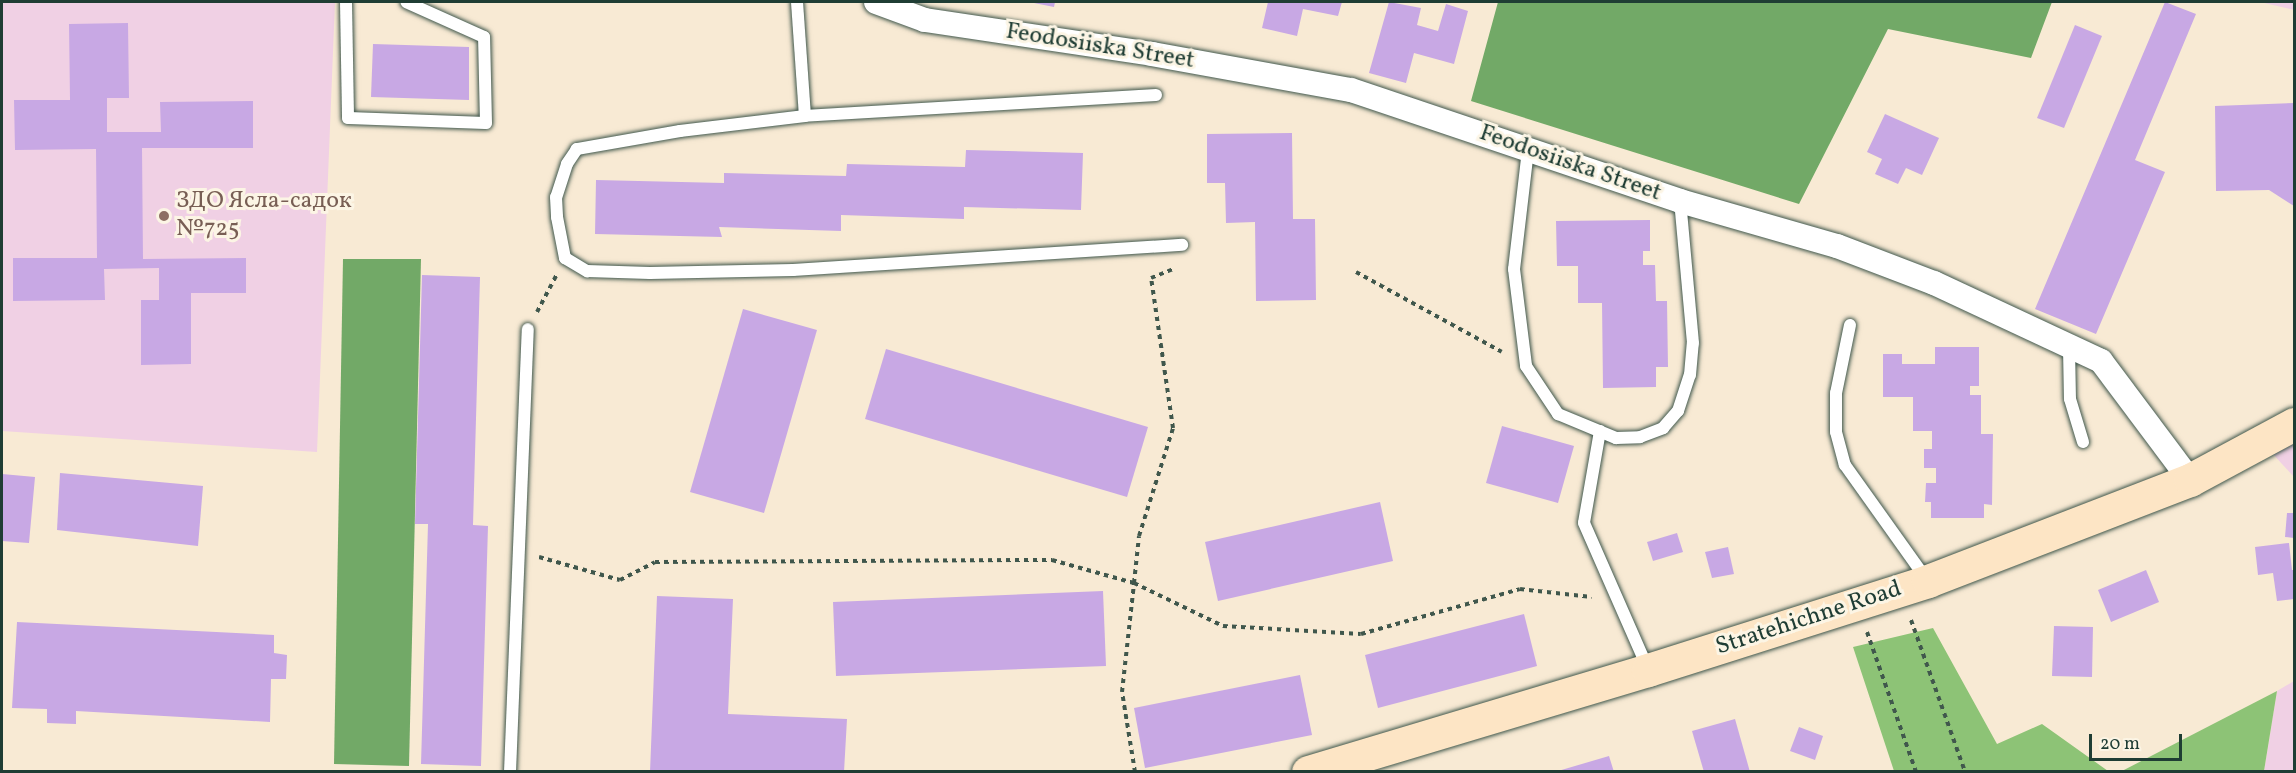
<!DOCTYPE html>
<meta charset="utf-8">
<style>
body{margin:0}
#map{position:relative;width:2296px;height:773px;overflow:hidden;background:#f8ead4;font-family:Vollkorn,serif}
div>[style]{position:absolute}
.built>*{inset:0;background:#f0d0e4}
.green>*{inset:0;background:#8dc376}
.forest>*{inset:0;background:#72a967}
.building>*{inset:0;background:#c8a8e4}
.path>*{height:4px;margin-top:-2px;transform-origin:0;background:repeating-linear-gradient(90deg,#40574c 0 4.5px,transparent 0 9px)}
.roads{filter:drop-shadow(0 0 2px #40574c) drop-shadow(0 0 2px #40574c)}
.lane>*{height:12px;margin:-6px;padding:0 6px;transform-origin:6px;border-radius:6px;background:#fff}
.street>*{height:24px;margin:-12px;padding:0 12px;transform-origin:12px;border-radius:12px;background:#fff}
.secondary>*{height:33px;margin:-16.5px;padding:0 16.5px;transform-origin:16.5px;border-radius:16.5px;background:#fde5c5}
.dots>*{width:16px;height:16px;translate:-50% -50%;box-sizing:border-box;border:3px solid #fcf5e5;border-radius:50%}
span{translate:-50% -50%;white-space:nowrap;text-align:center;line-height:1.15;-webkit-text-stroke:6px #fcf5e5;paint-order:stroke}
.street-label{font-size:24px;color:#1f3d34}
.education-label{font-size:24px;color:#785e54}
.left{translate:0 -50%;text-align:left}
.frame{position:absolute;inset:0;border:3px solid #1f3d34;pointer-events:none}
.scale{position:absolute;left:2089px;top:734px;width:93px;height:27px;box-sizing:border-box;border:3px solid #1f3d34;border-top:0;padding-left:8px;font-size:18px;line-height:21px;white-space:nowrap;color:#1f3d34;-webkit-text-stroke:4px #fcf5e5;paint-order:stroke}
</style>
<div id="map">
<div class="built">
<i style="clip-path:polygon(2px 2px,335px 2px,317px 452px,2px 431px)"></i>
<i style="clip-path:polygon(2260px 2px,2294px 2px,2294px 10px)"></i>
<i style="clip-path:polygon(2294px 437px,2294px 477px,2271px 452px)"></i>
<i style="clip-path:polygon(2294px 681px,2294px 771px,2264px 772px,2277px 691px)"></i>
</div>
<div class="green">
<i style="clip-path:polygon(1933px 628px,1997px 744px,2042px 724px,2108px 771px,1894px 771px,1853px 647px)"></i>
<i style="clip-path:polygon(2277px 691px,2264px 771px,2122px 771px)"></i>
</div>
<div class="forest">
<i style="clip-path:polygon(1498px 2px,2052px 2px,2031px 58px,1888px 29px,1799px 204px,1471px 101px)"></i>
<i style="clip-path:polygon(343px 259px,421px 259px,409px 766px,334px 764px)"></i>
</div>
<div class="building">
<i style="clip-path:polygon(1029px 2px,1055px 2px,1054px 7px)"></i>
<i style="clip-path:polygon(1268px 2px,1342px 2px,1338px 16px,1303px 9px,1297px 36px,1262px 28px)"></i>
<i style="clip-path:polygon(1389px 2px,1421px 8px,1417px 25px,1438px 31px,1446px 4px,1468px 11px,1454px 64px,1414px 53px,1406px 83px,1369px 73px)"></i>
<i style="clip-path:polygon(2165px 2px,2196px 14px,2135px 160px,2165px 172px,2096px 334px,2035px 309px)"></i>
<i style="clip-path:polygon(128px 23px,129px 98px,107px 98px,107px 132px,161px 132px,160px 102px,253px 101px,253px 148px,142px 148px,143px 259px,246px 258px,246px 293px,191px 293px,191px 364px,141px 365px,141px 300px,159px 300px,159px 268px,104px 269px,105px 300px,13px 301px,13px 258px,97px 258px,96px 149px,15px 150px,14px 100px,70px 100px,69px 24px)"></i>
<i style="clip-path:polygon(2075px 25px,2102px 36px,2064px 128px,2037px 118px)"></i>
<i style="clip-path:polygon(373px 44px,469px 47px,469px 100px,371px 97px)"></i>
<i style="clip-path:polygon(2294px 103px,2294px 206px,2269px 190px,2216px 191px,2215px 106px)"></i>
<i style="clip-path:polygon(1885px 114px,1939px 138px,1922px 175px,1906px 168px,1898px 184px,1875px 174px,1882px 159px,1867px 152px)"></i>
<i style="clip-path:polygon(1292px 133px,1293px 219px,1315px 219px,1316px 300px,1256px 301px,1255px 222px,1226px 223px,1225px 183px,1207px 183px,1207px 134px)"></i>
<i style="clip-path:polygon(966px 150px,1083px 153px,1081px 210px,964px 207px,964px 219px,841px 215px,841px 231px,719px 227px,722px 237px,595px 234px,596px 180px,724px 183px,724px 173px,846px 176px,847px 164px,965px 167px)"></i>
<i style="clip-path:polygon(1650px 220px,1650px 251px,1643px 251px,1643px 265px,1655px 265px,1656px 301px,1667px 301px,1668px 367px,1656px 367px,1656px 387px,1603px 388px,1602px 303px,1578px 303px,1578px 266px,1557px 266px,1556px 221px)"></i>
<i style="clip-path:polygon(422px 275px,480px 277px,473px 525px,488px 526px,481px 766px,421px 764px,428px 524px,415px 524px)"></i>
<i style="clip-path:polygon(743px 309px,817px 330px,764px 513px,690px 492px)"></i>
<i style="clip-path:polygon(1935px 347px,1979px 347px,1979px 386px,1970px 386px,1970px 395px,1981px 395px,1981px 434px,1993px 434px,1992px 505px,1984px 504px,1984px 518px,1931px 518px,1931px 502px,1925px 502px,1926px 483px,1936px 483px,1936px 468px,1924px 468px,1924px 449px,1932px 449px,1932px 431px,1913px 431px,1913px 397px,1883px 397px,1883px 354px,1902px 354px,1902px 364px,1935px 364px)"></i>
<i style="clip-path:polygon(886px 349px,1148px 427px,1127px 497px,865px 419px)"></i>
<i style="clip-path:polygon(1502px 426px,1574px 446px,1558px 503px,1486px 483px)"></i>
<i style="clip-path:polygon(60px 473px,203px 486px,198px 546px,57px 530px)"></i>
<i style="clip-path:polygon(2px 474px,35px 477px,29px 543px,2px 541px)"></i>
<i style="clip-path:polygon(1380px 502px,1393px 561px,1218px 601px,1205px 542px)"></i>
<i style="clip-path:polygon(2287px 513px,2294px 513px,2294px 538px,2285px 537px)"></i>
<i style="clip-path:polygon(1677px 533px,1683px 552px,1653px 561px,1647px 542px)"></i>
<i style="clip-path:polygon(2289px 543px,2292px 570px,2294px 570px,2294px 599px,2277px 601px,2273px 573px,2258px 575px,2255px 547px)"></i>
<i style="clip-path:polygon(1728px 547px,1734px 574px,1712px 578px,1705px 552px)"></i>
<i style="clip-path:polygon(2146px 570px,2159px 602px,2111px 622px,2098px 590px)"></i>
<i style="clip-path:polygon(1103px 591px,1106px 666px,836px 676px,833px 602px)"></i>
<i style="clip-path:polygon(657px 596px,733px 599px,728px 714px,847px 719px,844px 772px,650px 772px)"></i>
<i style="clip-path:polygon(1524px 614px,1537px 666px,1378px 708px,1365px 655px)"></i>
<i style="clip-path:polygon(17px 622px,274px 635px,274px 653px,287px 655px,286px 679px,271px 679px,270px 722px,76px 711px,76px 724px,47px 723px,47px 709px,12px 708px)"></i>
<i style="clip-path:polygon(2054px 626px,2093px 627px,2092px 677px,2052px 676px)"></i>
<i style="clip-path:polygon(1300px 675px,1312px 735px,1145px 768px,1134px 708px)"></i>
<i style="clip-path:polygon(1735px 719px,1750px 772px,1704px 772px,1692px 731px)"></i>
<i style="clip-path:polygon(1799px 727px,1823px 736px,1815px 760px,1790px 751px)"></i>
<i style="clip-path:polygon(1609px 756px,1614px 772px,1559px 772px,1558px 771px)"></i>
</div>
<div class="path">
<i style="left:1356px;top:272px;width:166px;rotate:28.7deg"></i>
<i style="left:537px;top:312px;width:41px;rotate:-62.2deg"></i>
<i style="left:539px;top:557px;width:84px;rotate:15.9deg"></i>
<i style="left:620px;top:580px;width:39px;rotate:-27deg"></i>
<i style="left:655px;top:562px;width:397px;rotate:-0.3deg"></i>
<i style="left:1052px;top:560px;width:85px;rotate:15.7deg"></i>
<i style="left:1134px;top:583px;width:99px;rotate:25.8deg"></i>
<i style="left:1223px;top:626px;width:138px;rotate:3.3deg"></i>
<i style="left:1361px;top:634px;width:165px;rotate:-15.8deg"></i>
<i style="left:1520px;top:589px;width:72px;rotate:6.3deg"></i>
<i style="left:1911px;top:620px;width:161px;rotate:70.4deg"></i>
<i style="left:1867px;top:632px;width:148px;rotate:70.7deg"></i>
<i style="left:1135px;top:772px;width:81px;rotate:-99.2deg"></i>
<i style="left:1122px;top:692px;width:110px;rotate:-83.7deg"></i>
<i style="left:1134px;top:583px;width:47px;rotate:-83.9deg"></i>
<i style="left:1139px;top:536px;width:113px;rotate:-72.5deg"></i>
<i style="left:1173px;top:428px;width:152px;rotate:-98.3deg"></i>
<i style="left:1151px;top:278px;width:24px;rotate:-22deg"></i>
</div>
<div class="roads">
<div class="lane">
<i style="left:346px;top:2px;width:116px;rotate:89deg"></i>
<i style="left:348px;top:118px;width:138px;rotate:2.1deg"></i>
<i style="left:486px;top:123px;width:86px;rotate:-91.3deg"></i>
<i style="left:484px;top:37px;width:85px;rotate:-155.8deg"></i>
<i style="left:797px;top:2px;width:114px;rotate:86deg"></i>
<i style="left:1156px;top:95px;width:352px;rotate:176.6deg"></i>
<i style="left:805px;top:116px;width:126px;rotate:173.2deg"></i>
<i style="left:680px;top:131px;width:105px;rotate:170.1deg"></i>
<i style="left:577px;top:149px;width:18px;rotate:124deg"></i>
<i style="left:567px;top:164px;width:35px;rotate:108deg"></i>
<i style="left:556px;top:197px;width:20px;rotate:87deg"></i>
<i style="left:557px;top:217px;width:42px;rotate:79deg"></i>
<i style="left:565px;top:258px;width:26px;rotate:31deg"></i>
<i style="left:587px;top:271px;width:63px;rotate:1.8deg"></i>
<i style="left:650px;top:273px;width:143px;rotate:-1.2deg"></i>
<i style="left:793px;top:270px;width:390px;rotate:-3.7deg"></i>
<i style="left:1528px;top:150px;width:120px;rotate:96.7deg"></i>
<i style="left:1514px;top:269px;width:98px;rotate:82.9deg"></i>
<i style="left:1526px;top:366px;width:58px;rotate:56.3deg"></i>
<i style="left:1558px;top:414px;width:63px;rotate:22.5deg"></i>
<i style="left:1616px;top:438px;width:24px;rotate:-2deg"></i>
<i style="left:1640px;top:437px;width:25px;rotate:-21deg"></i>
<i style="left:1663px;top:428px;width:23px;rotate:-49deg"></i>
<i style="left:1678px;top:411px;width:38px;rotate:-72deg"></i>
<i style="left:1690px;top:375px;width:32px;rotate:-85deg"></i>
<i style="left:1693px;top:343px;width:143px;rotate:-95.2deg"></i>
<i style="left:1850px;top:325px;width:69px;rotate:101.6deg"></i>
<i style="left:1836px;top:393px;width:39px;rotate:90deg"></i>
<i style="left:1836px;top:432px;width:34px;rotate:75deg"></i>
<i style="left:1845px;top:465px;width:141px;rotate:54.5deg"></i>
<i style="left:2069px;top:348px;width:51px;rotate:88.9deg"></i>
<i style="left:2070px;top:399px;width:45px;rotate:73.2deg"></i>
<i style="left:1600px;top:431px;width:93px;rotate:99.9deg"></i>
<i style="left:1584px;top:523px;width:159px;rotate:66.3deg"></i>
<i style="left:510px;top:772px;width:443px;rotate:-87.7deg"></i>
</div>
<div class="street">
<i style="left:876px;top:2px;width:52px;rotate:20.2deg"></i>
<i style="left:925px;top:20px;width:230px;rotate:8.5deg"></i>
<i style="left:1152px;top:54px;width:202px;rotate:10.3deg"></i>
<i style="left:1351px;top:90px;width:347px;rotate:18.6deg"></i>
<i style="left:1680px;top:201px;width:163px;rotate:16deg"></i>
<i style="left:1837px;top:246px;width:104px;rotate:20.9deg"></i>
<i style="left:1934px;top:283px;width:184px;rotate:25deg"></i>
<i style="left:2101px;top:361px;width:149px;rotate:53.2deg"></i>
</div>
<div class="secondary">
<i style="left:1308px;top:772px;width:355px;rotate:-16.7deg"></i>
<i style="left:1648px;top:670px;width:294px;rotate:-17.6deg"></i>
<i style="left:1928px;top:581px;width:281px;rotate:-21.1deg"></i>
<i style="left:2190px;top:480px;width:118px;rotate:-28.3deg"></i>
</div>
</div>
<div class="dots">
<i style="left:164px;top:216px;background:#8d6e63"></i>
</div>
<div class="street-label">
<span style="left:1100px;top:47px;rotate:9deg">Feodosiiska Street</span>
<span style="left:1570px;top:164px;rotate:19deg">Feodosiiska Street</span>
<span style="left:1809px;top:619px;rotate:-18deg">Stratehichne Road</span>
</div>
<div class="education-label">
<span class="left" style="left:176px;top:216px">ЗДО Ясла-садок<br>№725</span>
</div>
<div class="frame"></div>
<div class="scale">20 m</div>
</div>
